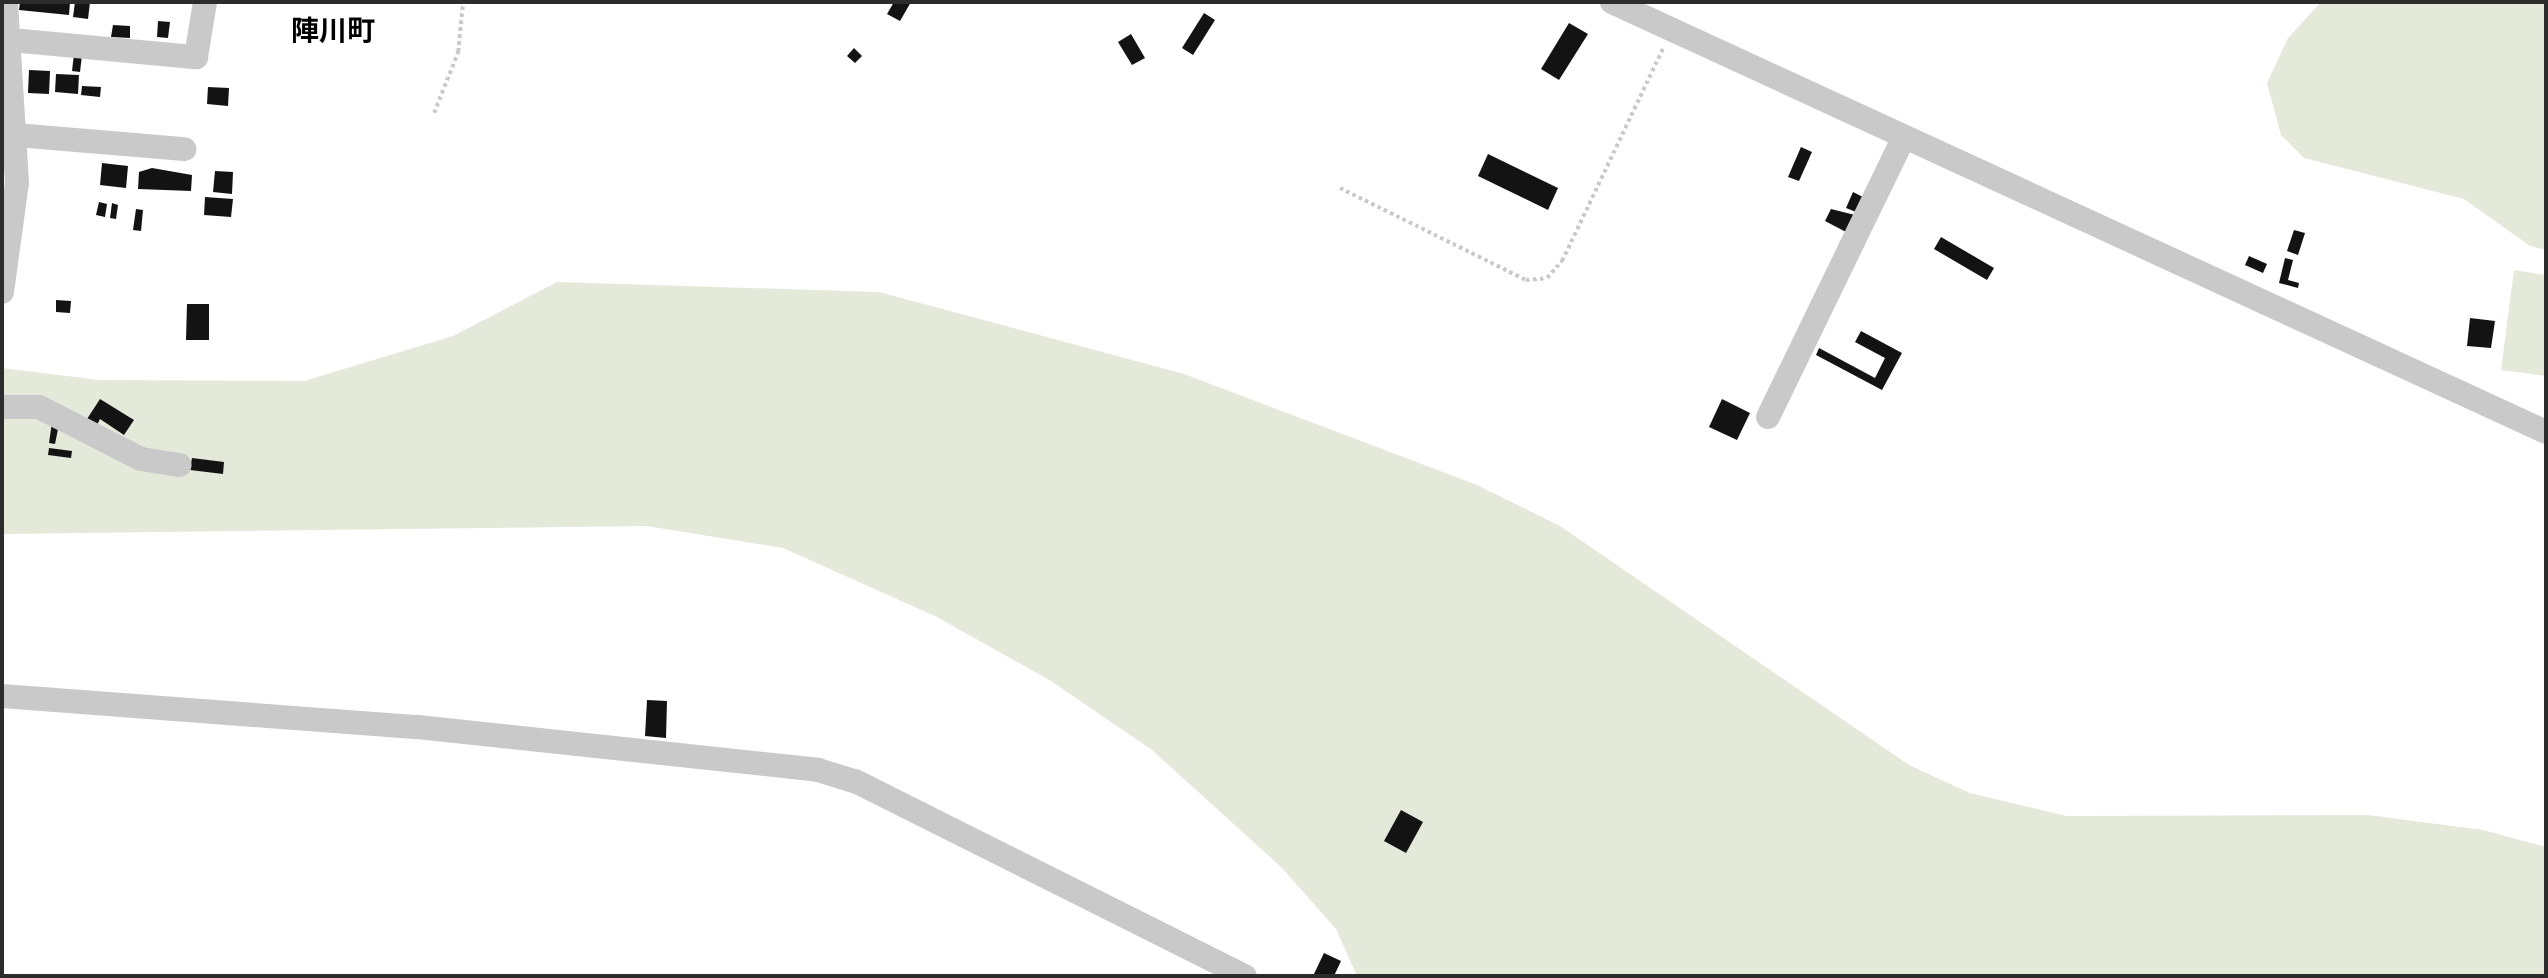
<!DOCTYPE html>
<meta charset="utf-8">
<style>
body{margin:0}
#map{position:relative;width:2548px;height:978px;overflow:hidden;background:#fff;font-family:Commissioner,"Noto Sans JP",sans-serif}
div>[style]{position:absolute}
.green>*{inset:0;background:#e5e9da}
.building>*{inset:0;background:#131313}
.path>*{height:3.5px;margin-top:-1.75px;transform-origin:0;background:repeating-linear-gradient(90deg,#c9c9c9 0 3.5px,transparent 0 7px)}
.minor>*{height:24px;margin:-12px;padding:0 12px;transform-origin:12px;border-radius:12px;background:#c9c9c9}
span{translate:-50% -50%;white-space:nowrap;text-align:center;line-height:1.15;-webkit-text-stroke:7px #fff;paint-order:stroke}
.quarter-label{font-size:28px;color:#000;font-weight:700}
.frame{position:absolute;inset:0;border:4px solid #2c2c2c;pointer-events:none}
</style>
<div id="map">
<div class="green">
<i style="clip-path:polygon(2321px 2px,2546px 2px,2546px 250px,2530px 246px,2464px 199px,2304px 158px,2281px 135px,2267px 83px,2288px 38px)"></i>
<i style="clip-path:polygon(2514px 270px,2546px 275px,2546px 376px,2501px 370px)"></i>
<i style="clip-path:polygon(557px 282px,879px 292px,1184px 374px,1477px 485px,1560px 526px,1909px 765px,1970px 793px,2067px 816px,2368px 815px,2483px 830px,2546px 847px,2546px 976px,1357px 976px,1336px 929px,1281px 867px,1152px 750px,1051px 681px,937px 617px,783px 548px,647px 526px,2px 534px,2px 368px,99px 380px,304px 381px,453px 336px)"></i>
</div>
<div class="building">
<i style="clip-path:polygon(20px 2px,70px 2px,69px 15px,19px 10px)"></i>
<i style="clip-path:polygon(75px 2px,90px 2px,88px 19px,73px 17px)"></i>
<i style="clip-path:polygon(894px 2px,911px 2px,900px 21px,887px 14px)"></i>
<i style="clip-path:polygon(1204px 13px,1215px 20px,1193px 55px,1182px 48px)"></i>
<i style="clip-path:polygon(158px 21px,170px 22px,168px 38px,157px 37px)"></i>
<i style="clip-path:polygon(1569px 23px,1588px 34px,1559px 80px,1541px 69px)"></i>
<i style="clip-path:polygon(113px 25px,130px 26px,130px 38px,111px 37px)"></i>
<i style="clip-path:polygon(1131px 34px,1145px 58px,1132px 65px,1118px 42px)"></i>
<i style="clip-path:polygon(854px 48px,862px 56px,855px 63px,847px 56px)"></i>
<i style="clip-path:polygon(74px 54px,82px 55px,80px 72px,72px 71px)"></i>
<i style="clip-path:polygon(29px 70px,50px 71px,49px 94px,28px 93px)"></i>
<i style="clip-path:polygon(56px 74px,79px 75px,78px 94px,55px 92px)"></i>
<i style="clip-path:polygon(82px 86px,101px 87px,100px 97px,81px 95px)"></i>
<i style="clip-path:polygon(208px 87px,229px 88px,228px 106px,207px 104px)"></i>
<i style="clip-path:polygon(1801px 147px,1812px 152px,1799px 181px,1788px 177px)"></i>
<i style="clip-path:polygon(1488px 154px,1558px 188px,1548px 210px,1478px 176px)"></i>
<i style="clip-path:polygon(102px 163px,128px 166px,126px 188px,100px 185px)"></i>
<i style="clip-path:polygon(152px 168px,192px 175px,191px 191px,138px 189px,139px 172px)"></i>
<i style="clip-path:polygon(215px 171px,233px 172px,232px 194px,213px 192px)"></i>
<i style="clip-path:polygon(1853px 192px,1863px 197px,1856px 212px,1846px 208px)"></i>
<i style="clip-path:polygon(205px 197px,233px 199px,231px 217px,204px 215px)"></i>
<i style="clip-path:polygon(99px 202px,107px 204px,105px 217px,96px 215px)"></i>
<i style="clip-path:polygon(112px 203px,118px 205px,116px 219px,110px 218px)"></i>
<i style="clip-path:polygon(136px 209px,143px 210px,141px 231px,133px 230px)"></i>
<i style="clip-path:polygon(1831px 209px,1855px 215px,1846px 232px,1825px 221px)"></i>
<i style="clip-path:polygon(2294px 230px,2305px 233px,2298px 255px,2287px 251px)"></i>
<i style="clip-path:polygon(1941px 237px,1994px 268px,1987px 280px,1934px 249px)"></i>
<i style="clip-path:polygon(2249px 256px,2267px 264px,2263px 273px,2245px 265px)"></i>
<i style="clip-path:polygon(2285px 258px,2293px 260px,2288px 280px,2299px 283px,2298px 288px,2279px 283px)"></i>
<i style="clip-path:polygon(56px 300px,71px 301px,70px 313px,56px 312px)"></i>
<i style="clip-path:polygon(187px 304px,209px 304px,209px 340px,186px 340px)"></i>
<i style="clip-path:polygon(2470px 318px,2495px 321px,2491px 348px,2467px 346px)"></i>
<i style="clip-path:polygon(1861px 331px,1902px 353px,1882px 390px,1816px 355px,1819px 348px,1875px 378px,1885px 358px,1855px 342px)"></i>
<i style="clip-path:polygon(100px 399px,134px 420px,124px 435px,100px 419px,97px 425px,87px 419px)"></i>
<i style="clip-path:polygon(1722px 399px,1750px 413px,1737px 440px,1709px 427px)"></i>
<i style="clip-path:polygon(52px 422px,59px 424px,55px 444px,49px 443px)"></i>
<i style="clip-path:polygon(49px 448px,72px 451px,71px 458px,48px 455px)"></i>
<i style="clip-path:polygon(192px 458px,224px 462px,223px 474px,190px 470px)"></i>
<i style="clip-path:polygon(647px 700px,667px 701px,666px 738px,645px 736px)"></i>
<i style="clip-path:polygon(1401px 810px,1423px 822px,1406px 853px,1384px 841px)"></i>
<i style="clip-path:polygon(1324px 953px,1341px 961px,1334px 976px,1313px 976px)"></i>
</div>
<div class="path">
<i style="left:434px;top:113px;width:66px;rotate:-68.5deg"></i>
<i style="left:458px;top:52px;width:50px;rotate:-84.3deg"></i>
<i style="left:1340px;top:188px;width:208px;rotate:26.3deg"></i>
<i style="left:1526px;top:280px;width:21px;rotate:-5deg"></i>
<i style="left:1547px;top:278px;width:23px;rotate:-49deg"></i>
<i style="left:1562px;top:261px;width:236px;rotate:-64.6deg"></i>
</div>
<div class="minor">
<i style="left:1612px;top:2px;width:1028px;rotate:24.72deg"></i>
<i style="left:11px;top:40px;width:186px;rotate:5.3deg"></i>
<i style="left:196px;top:57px;width:56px;rotate:-80.7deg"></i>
<i style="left:16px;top:135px;width:169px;rotate:4.8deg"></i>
<i style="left:2px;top:292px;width:110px;rotate:-82.2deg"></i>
<i style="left:17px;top:183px;width:181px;rotate:-93.5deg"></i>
<i style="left:2px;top:407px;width:37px"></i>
<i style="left:39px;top:407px;width:114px;rotate:27deg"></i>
<i style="left:141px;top:459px;width:39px;rotate:9deg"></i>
<i style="left:1768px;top:417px;width:311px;rotate:-64.1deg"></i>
<i style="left:2px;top:696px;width:417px;rotate:4.3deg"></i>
<i style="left:418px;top:727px;width:402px;rotate:6.1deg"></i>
<i style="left:818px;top:770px;width:39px;rotate:17deg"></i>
<i style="left:855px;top:781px;width:436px;rotate:26.6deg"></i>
</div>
<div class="quarter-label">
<span style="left:333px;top:29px">陣川町</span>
</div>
<div class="frame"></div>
</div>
